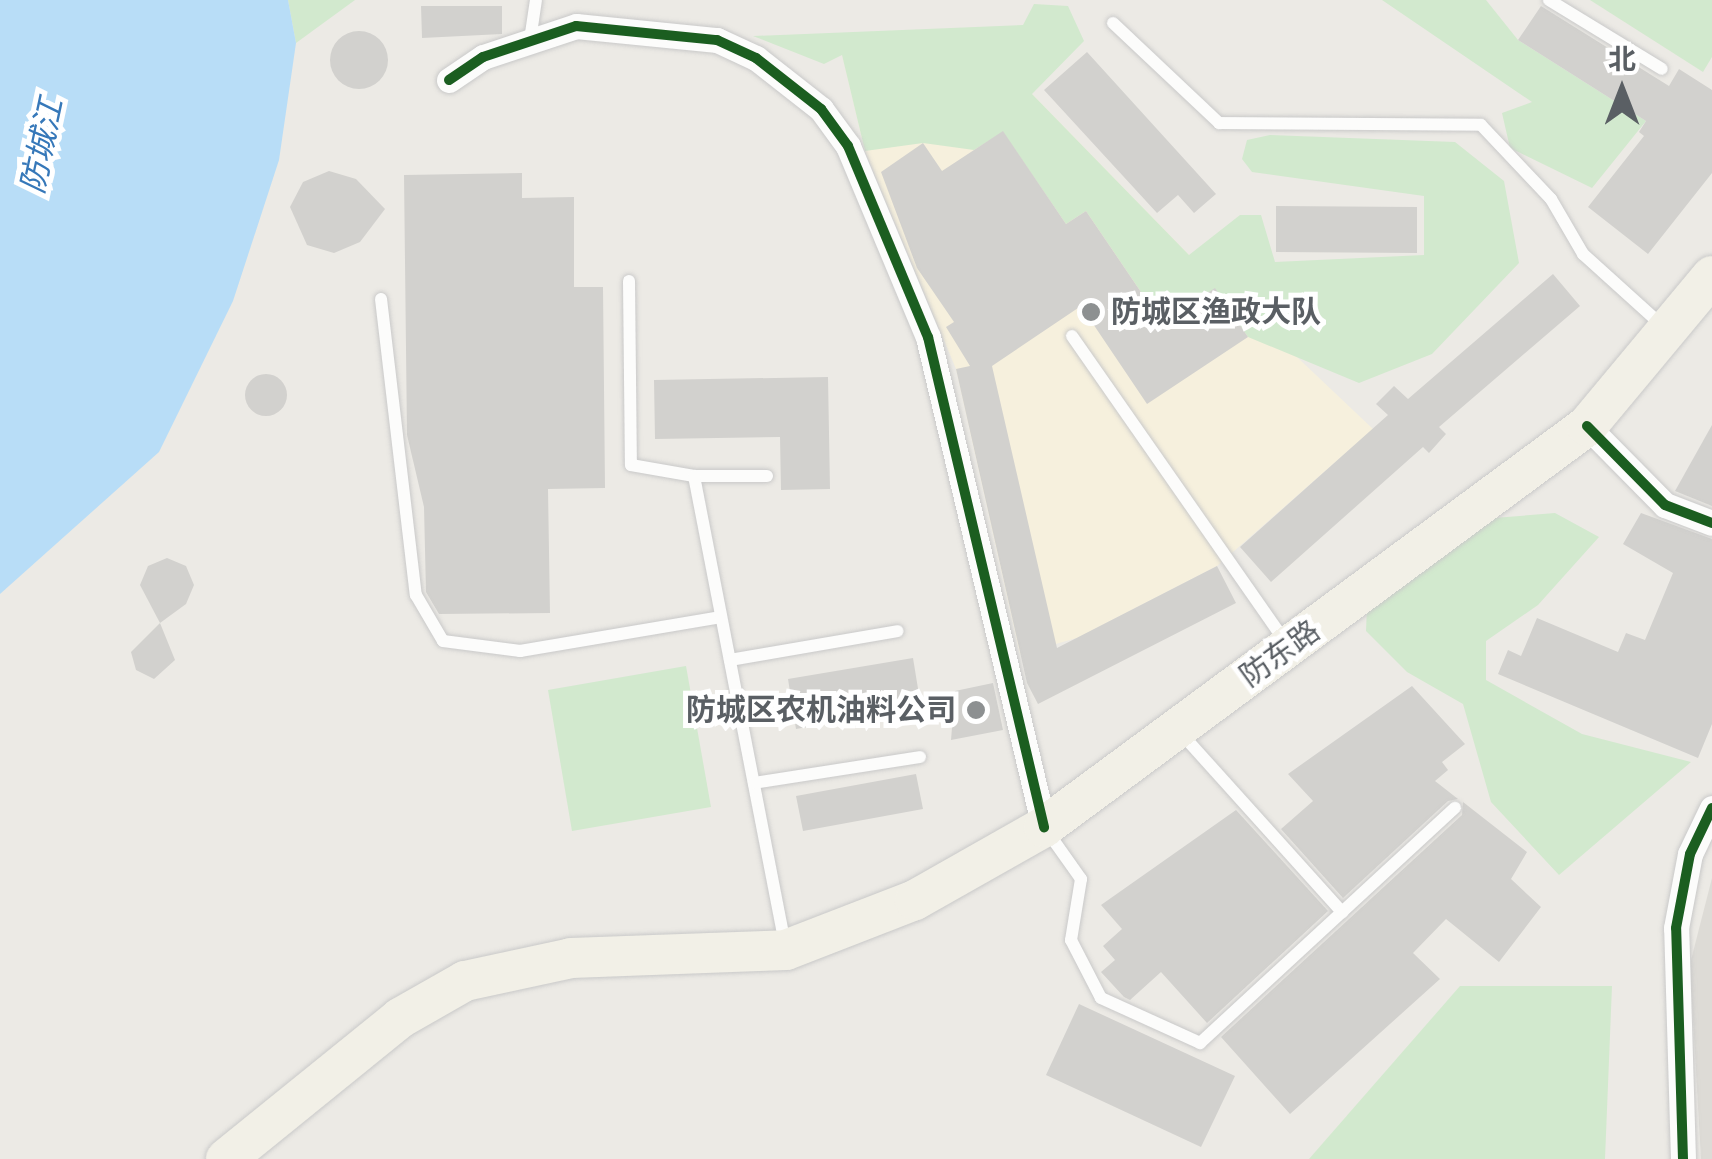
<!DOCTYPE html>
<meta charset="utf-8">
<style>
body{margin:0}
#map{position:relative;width:1712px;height:1159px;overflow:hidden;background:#eceae5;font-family:Jost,"Noto Sans SC",sans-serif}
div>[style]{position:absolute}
.commercial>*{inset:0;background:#f6f0dd}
.industrial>*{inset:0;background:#dddbd6}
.green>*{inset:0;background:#d2e9ce}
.water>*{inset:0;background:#b8ddf7}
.building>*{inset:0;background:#d2d1ce}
.round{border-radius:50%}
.roads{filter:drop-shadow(0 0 2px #c9c9c9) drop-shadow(0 0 2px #c9c9c9)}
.lane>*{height:12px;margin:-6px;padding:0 6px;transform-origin:6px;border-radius:6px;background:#fcfcfb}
.street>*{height:25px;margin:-12.5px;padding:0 12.5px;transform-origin:12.5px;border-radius:12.5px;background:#fcfcfb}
.primary>*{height:40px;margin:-20px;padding:0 20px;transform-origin:20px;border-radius:20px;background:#f2f0e7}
.cycleway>*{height:10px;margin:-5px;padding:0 5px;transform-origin:5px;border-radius:5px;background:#1b5e20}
.dots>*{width:28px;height:28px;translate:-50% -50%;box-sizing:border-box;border:5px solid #fff;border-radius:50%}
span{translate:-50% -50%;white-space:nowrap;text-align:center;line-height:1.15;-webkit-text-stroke:10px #fff;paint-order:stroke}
.poi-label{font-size:30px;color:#5a5f64;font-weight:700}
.left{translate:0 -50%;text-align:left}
.right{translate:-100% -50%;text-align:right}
.street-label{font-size:30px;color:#5a5f64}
.water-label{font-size:32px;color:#3678b9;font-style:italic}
.north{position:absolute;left:1572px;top:40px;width:100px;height:100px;-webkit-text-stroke:8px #fff;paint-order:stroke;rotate:0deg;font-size:28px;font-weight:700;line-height:40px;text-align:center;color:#5a5f64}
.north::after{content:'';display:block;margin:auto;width:35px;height:45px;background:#5a5f64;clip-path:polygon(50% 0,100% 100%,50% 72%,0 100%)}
</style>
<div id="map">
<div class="commercial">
<i style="clip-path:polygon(842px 54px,1032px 94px,1189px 255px,1373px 429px,1217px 566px,1077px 638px,1020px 654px,956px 369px,865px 151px)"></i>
</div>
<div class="industrial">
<i style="clip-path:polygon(1712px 878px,1712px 1159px,1701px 1159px,1690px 964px)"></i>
</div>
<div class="green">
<i style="clip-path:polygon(288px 0,355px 0,296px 43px)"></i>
<i style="clip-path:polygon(1382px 0,1486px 0,1518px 40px,1646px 121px,1592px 188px,1510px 148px,1502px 113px,1532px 102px)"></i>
<i style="clip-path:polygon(1590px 0,1712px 0,1712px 57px,1703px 72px)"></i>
<i style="clip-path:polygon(1034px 4px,1068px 6px,1084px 41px,1032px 94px,1189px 255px,1240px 215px,1261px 215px,1275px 262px,1424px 255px,1424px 196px,1252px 172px,1242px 159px,1247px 140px,1270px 135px,1455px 142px,1504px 181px,1519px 263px,1432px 354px,1359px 383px,1248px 337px,1215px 289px,1162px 323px,1086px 211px,1066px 224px,1003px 132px,974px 150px,923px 143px,865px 151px,842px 55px,824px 64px,753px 36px,1023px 25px)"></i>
<i style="clip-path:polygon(1555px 513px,1599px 537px,1538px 605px,1486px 641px,1486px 680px,1582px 734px,1691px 762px,1559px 875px,1491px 802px,1463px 704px,1407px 672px,1366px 631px,1367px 606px,1494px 518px)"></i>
<i style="clip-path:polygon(686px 666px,711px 807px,572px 831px,548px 690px)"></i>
<i style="clip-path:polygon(1460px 986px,1612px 986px,1605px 1159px,1309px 1159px)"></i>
</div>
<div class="water">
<i style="clip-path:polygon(0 0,288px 0,296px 43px,279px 160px,233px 301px,159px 452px,0 594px)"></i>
</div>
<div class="building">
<i style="clip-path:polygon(421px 6px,502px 6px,502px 34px,422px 38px)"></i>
<i style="clip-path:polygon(1541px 6px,1669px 86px,1679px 69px,1712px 90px,1712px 173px,1648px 254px,1588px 207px,1644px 136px,1639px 132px,1646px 121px,1518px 40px)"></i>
<i class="round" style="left:330px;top:31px;width:58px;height:58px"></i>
<i style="clip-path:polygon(1087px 52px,1216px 194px,1194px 213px,1178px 195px,1157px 213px,1044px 90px)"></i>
<i style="clip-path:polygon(1003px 131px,1066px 224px,1086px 211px,1162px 323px,1215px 288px,1248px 337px,1147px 404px,1081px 306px,992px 366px,1057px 648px,1217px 566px,1236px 603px,1038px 704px,1027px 683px,956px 369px,970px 366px,946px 327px,954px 322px,917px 268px,881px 172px,923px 143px,942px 171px)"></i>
<i style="clip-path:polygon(329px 171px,356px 179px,385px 209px,360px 242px,334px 253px,307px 245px,290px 207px,303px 182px)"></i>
<i style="clip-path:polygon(522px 173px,522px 198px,574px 197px,574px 287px,603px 287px,605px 488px,548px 489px,550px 613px,439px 614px,426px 592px,424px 507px,407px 435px,404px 175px)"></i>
<i style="clip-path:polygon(1276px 206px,1417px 207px,1417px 253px,1276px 252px)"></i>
<i style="clip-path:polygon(1553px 274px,1580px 306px,1439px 427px,1446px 434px,1429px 453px,1423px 447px,1271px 582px,1240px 547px,1388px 415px,1376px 404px,1394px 386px,1408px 399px)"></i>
<i class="round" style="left:245px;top:374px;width:42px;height:42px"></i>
<i style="clip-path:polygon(828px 377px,830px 489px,781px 490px,780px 437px,655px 439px,654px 380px)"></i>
<i style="clip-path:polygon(1712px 425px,1712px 506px,1675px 491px)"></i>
<i style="clip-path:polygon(1641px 513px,1712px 539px,1712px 724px,1698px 758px,1498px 674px,1508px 650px,1521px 656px,1537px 618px,1618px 652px,1626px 633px,1645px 640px,1673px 573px,1623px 544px)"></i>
<i style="clip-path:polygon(167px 558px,186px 566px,194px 585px,186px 604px,160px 623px,140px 585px,148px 566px)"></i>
<i style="clip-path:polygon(160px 623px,175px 660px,154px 679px,136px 670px,131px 652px)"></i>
<i style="clip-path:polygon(913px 658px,921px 707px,796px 729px,788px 679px)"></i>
<i style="clip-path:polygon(993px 683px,1003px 730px,951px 740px,955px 691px)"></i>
<i style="clip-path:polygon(1412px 686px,1465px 744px,1442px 762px,1448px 770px,1435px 781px,1458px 799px,1448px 801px,1343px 898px,1281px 829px,1313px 801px,1288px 774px)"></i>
<i style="clip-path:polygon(916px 774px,923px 809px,803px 831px,796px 796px)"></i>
<i style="clip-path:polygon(1463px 802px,1527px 852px,1511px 879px,1541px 907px,1499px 962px,1446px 919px,1413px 953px,1440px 979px,1290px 1114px,1221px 1037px,1462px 815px)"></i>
<i style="clip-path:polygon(1236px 810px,1328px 911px,1207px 1023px,1161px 972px,1130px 1000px,1124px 997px,1101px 972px,1115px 960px,1103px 946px,1122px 929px,1101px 905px)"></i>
<i style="clip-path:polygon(1079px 1004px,1235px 1076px,1201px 1147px,1046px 1075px)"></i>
</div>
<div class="roads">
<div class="lane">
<i style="left:1549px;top:0;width:132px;rotate:31.4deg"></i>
<i style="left:1113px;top:23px;width:146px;rotate:43.3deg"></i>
<i style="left:1219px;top:123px;width:262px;rotate:0.4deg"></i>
<i style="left:1481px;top:125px;width:102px;rotate:46.6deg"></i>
<i style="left:1551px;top:199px;width:64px;rotate:59.8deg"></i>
<i style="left:1583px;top:254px;width:110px;rotate:42.1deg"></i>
<i style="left:530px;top:40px;width:40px;rotate:-81.5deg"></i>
<i style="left:629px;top:281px;width:184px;rotate:89.4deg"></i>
<i style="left:631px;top:465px;width:64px;rotate:9.9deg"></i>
<i style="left:694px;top:476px;width:73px"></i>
<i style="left:381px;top:299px;width:298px;rotate:83.3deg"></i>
<i style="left:416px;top:595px;width:53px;rotate:59.6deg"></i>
<i style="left:443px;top:641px;width:78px;rotate:7.4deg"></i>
<i style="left:520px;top:651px;width:204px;rotate:-9.6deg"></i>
<i style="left:1072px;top:336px;width:372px;rotate:55.1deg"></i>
<i style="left:694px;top:476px;width:476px;rotate:79deg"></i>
<i style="left:730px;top:660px;width:170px;rotate:-9.8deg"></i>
<i style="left:1179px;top:731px;width:244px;rotate:48deg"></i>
<i style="left:754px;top:783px;width:168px;rotate:-8.9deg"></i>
<i style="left:1047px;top:831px;width:59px;rotate:54.7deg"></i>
<i style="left:1081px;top:879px;width:62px;rotate:99.3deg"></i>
<i style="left:1071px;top:940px;width:65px;rotate:62.7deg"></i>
<i style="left:1101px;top:998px;width:109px;rotate:24.4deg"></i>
<i style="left:1200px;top:1043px;width:347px;rotate:-42.7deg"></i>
</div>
<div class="street">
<i style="left:449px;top:80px;width:41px;rotate:-34.1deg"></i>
<i style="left:483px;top:57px;width:98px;rotate:-18.4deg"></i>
<i style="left:576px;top:26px;width:142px;rotate:5.7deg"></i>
<i style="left:717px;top:40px;width:43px;rotate:24.8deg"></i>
<i style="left:756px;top:58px;width:83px;rotate:38.1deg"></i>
<i style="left:821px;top:109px;width:46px;rotate:53.9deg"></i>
<i style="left:848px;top:146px;width:207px;rotate:67.3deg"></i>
<i style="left:928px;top:337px;width:504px;rotate:76.68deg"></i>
<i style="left:1587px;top:426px;width:111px;rotate:45.4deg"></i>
<i style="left:1665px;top:505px;width:50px;rotate:21deg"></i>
<i style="left:1683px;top:1159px;width:231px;rotate:-91.7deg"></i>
<i style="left:1676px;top:928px;width:75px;rotate:-79.3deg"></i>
<i style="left:1690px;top:854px;width:51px;rotate:-64.4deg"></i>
</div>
<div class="primary">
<i style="left:226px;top:1159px;width:224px;rotate:-39deg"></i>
<i style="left:400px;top:1018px;width:75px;rotate:-29.6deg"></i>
<i style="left:465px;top:981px;width:108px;rotate:-12.2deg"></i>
<i style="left:571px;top:958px;width:215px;rotate:-2.1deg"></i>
<i style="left:786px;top:950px;width:138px;rotate:-21.2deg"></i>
<i style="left:915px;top:900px;width:148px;rotate:-29.5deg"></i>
<i style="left:1044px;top:827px;width:675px;rotate:-36.45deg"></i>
<i style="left:1587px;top:426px;width:195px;rotate:-50.2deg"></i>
</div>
</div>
<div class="cycleway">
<i style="left:449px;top:80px;width:41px;rotate:-34.1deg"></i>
<i style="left:483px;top:57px;width:98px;rotate:-18.4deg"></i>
<i style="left:576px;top:26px;width:142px;rotate:5.7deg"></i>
<i style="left:717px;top:40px;width:43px;rotate:24.8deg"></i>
<i style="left:756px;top:58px;width:83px;rotate:38.1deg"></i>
<i style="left:821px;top:109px;width:46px;rotate:53.9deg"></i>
<i style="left:848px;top:146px;width:207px;rotate:67.3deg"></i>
<i style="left:928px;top:337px;width:504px;rotate:76.68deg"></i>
<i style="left:1587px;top:426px;width:111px;rotate:45.4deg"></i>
<i style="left:1665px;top:505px;width:50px;rotate:21deg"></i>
<i style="left:1683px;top:1159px;width:231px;rotate:-91.7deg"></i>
<i style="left:1676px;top:928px;width:75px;rotate:-79.3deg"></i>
<i style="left:1690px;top:854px;width:51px;rotate:-64.4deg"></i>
</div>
<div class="dots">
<i style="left:1091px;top:312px;background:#8d9091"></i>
<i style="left:976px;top:710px;background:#8d9091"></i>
</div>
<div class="poi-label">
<span class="left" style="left:1111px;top:312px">防城区渔政大队</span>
<span class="right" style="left:956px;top:710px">防城区农机油料公司</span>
</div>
<div class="street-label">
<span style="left:1280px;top:654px;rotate:-36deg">防东路</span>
</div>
<div class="water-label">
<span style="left:42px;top:146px;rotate:-78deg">防城江</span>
</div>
<div class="north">北</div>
</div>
